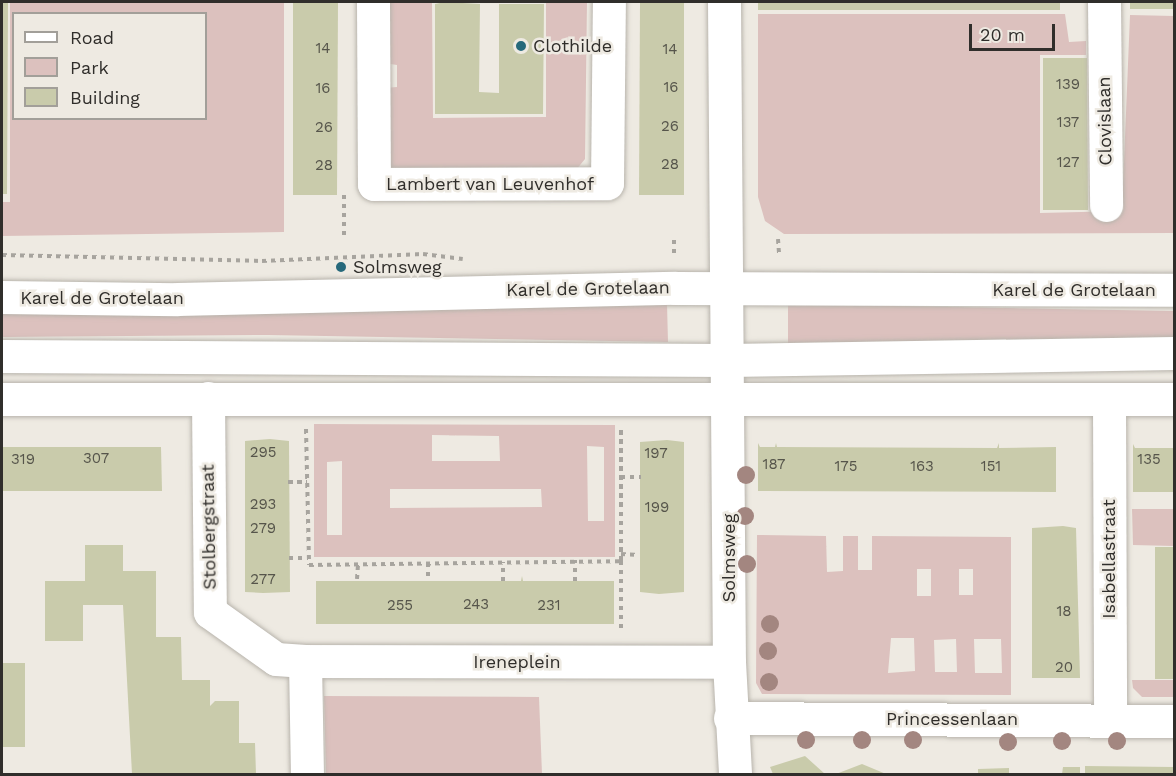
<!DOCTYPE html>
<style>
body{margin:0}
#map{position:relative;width:1176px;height:776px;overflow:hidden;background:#eeeae2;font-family:"Work Sans",sans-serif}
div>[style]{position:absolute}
.green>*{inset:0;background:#dcc1be}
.building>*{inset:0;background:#c9cbab}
.path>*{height:4px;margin-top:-2px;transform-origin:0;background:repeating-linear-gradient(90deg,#a7a49e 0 4.5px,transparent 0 9px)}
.roads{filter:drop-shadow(0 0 2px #b8b4ac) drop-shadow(0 0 2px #b8b4ac)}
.minor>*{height:33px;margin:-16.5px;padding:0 16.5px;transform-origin:16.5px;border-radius:16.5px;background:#fff}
.major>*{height:33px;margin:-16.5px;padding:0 16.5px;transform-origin:16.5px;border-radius:16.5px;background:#fff}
.trees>*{width:18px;height:18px;margin:-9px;border-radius:50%;background:#a38680}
.dots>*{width:16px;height:16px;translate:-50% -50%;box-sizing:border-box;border:3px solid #eeeae2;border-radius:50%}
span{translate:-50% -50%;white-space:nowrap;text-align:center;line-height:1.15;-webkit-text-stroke:5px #eeeae2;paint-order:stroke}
.number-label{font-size:15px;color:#56554b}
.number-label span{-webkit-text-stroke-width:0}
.poi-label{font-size:18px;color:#302e2b}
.left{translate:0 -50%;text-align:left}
.street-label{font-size:18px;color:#302e2b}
.frame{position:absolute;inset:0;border:3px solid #302e2b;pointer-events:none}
.legend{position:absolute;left:12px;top:12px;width:195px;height:108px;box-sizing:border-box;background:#eeeae2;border:2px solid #a29f99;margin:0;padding:8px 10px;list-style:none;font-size:18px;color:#302e2b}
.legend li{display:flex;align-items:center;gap:12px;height:30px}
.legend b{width:30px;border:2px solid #a29f99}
.scale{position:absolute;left:969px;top:24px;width:86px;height:27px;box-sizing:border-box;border:3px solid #302e2b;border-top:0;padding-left:8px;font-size:18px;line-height:21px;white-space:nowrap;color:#302e2b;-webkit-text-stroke:4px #eeeae2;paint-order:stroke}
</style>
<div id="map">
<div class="green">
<i style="clip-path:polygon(evenodd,10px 2px,284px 2px,284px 232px,2px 236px,2px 202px,10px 202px,10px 2px,14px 14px,206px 14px,206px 118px,14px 118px,14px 14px)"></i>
<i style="clip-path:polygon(383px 2px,432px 2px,433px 118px,546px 117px,546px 2px,587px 2px,585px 159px,571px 176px,398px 178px,386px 164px,384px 88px,397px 87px,397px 65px,384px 63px)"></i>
<i style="clip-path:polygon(758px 14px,1065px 14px,1069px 42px,1086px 41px,1086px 55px,1040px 55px,1040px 213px,1122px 211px,1130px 15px,1174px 16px,1174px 233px,784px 234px,765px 221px,758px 197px)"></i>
<i style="clip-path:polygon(667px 304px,668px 342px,268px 335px,2px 337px,2px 311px)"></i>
<i style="clip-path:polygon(788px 304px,1174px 311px,1174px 337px,788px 343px)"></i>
<i style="clip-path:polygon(evenodd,314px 424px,615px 425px,615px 557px,314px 557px,314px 424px,432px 435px,499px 436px,500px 461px,432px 461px,432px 435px,314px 424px,587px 446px,604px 447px,604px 521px,588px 521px,587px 446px,314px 424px,342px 461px,342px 535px,327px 535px,327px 462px,342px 461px,314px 424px,390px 489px,541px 489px,542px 507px,390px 508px,390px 489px)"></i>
<i style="clip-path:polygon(1132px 509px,1174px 509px,1174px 546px,1133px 545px)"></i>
<i style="clip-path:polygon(evenodd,757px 535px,826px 536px,827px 572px,843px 571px,843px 536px,858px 536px,858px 570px,872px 570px,872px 536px,1011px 537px,1011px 695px,762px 694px,756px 683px,757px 535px,917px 569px,931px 569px,931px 596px,917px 596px,917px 569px,757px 535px,959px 569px,973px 569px,973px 595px,959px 595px,959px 569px,757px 535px,891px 638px,914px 638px,915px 671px,888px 673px,891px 638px,757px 535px,956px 639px,957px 672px,935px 672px,934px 640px,956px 639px,757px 535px,974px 639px,1001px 639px,1002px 673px,975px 673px,974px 639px)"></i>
<i style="clip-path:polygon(1132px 680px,1174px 680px,1174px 697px,1142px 697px,1133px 688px)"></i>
<i style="clip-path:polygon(324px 696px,539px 697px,542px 774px,326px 774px)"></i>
</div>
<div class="building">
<i style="clip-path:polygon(2px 2px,8px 2px,7px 194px,2px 194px)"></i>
<i style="clip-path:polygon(293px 2px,338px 2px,337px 195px,293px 195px)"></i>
<i style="clip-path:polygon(445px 2px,480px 4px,479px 92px,499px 93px,499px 4px,544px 4px,543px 114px,435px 114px,435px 4px)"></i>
<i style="clip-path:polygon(640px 2px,684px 2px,684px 195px,639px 195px)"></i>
<i style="clip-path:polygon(758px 2px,1060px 2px,1060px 10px,758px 10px)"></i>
<i style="clip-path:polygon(1130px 2px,1174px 2px,1174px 9px,1130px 9px)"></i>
<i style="clip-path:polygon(1043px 58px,1087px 58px,1088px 210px,1043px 210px)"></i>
<i style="clip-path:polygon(270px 439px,289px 441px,290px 592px,263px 593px,245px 592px,245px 441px)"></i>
<i style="clip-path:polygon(667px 440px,684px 442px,684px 592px,659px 594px,640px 592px,640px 442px)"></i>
<i style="clip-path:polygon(758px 443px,760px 447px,775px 447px,776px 443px,777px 447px,997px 448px,999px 443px,999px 448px,1056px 447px,1056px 492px,758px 491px)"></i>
<i style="clip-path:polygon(1133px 444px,1135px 448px,1174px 448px,1174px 492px,1133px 492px)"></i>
<i style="clip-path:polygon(2px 447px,161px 447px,162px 491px,2px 491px)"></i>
<i style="clip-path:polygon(1063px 526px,1076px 528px,1080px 678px,1032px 678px,1032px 528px)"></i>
<i style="clip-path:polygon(85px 545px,123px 545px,123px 571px,156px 571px,156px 637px,181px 637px,182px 680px,210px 680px,210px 706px,215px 701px,239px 701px,239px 743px,255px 743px,256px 774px,132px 774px,123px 605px,83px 605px,83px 641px,45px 641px,45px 581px,85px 581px)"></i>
<i style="clip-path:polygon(1155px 547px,1174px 547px,1174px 679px,1155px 679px)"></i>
<i style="clip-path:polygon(522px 576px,523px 581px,614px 581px,614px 624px,316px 624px,316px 581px,521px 581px)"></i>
<i style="clip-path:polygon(2px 663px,25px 663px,25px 747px,2px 747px)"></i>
<i style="clip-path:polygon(805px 756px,825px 774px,773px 774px,770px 767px)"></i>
<i style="clip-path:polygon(862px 764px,886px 774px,836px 774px)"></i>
<i style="clip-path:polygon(1085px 766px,1174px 767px,1174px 774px,1085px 774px)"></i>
<i style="clip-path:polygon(1063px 767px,1080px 767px,1080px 774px,1062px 774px)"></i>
<i style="clip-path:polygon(1009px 768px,1009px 774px,978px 774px,978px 769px)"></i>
</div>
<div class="path">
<i style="left:344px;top:195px;width:44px;rotate:90deg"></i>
<i style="left:778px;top:239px;width:15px;rotate:86deg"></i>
<i style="left:674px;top:240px;width:14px;rotate:90deg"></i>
<i style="left:2px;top:255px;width:260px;rotate:1.3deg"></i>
<i style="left:262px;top:261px;width:161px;rotate:-2.5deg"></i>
<i style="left:423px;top:254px;width:40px;rotate:7.1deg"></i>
<i style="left:306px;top:429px;width:136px;rotate:88.7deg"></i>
<i style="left:309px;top:565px;width:312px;rotate:-0.7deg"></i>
<i style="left:621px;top:561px;width:132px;rotate:-90deg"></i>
<i style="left:621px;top:477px;width:20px"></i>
<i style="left:288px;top:482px;width:19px"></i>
<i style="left:621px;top:554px;width:18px;rotate:3deg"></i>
<i style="left:289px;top:558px;width:19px"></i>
<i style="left:621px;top:561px;width:71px;rotate:90deg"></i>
<i style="left:428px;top:563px;width:18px;rotate:90deg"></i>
<i style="left:357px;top:579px;width:15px;rotate:-86deg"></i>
<i style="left:503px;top:581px;width:19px;rotate:-90deg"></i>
<i style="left:575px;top:581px;width:21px;rotate:-90deg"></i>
</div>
<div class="roads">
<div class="minor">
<i style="left:373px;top:2px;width:182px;rotate:89.7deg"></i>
<i style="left:374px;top:184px;width:233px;rotate:-0.2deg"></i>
<i style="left:607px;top:183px;width:181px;rotate:-89.4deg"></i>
<i style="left:724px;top:2px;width:660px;rotate:89.57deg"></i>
<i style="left:729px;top:662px;width:112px;rotate:86.9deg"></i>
<i style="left:1104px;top:2px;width:203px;rotate:89.4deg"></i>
<i style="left:208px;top:398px;width:214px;rotate:89.5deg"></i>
<i style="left:210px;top:612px;width:81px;rotate:35.5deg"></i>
<i style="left:276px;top:659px;width:29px;rotate:4deg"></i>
<i style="left:305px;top:661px;width:113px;rotate:89deg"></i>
<i style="left:2px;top:399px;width:1172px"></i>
<i style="left:1109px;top:399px;width:321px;rotate:89.8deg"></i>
<i style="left:305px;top:661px;width:424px;rotate:0.1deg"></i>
<i style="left:730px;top:718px;width:444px;rotate:0.4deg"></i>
</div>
<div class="major">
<i style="left:2px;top:297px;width:175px;rotate:0.7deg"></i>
<i style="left:177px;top:299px;width:498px;rotate:-1.3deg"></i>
<i style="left:675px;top:288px;width:499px;rotate:0.2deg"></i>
<i style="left:2px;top:356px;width:726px;rotate:0.32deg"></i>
<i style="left:728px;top:360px;width:446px;rotate:-0.9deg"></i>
</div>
</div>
<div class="trees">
<i style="left:746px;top:475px"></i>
<i style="left:745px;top:516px"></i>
<i style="left:747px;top:564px"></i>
<i style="left:770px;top:624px"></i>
<i style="left:768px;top:651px"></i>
<i style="left:769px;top:682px"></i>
<i style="left:806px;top:740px"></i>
<i style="left:862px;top:740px"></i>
<i style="left:913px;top:740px"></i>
<i style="left:1062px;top:741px"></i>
<i style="left:1117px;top:741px"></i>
<i style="left:1008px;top:742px"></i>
</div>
<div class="dots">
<i style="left:521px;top:46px;background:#26697b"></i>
<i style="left:341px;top:267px;background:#26697b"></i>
</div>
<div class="number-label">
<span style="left:323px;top:49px">14</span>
<span style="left:670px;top:50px">14</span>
<span style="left:1068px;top:85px">139</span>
<span style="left:671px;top:88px">16</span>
<span style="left:323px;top:89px">16</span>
<span style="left:1068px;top:123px">137</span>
<span style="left:670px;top:127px">26</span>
<span style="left:324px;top:128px">26</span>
<span style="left:1068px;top:163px">127</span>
<span style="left:670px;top:165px">28</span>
<span style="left:324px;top:166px">28</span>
<span style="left:263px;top:453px">295</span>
<span style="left:656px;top:454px">197</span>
<span style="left:96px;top:459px">307</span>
<span style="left:23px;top:460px">319</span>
<span style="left:1149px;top:460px">135</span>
<span style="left:774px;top:465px">187</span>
<span style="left:846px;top:467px">175</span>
<span style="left:922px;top:467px">163</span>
<span style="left:991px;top:467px">151</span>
<span style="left:263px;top:505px">293</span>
<span style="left:657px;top:508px">199</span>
<span style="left:263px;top:529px">279</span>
<span style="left:263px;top:580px">277</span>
<span style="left:476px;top:605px">243</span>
<span style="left:400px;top:606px">255</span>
<span style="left:549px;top:606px">231</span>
<span style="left:1064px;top:612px">18</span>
<span style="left:1064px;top:668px">20</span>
</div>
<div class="poi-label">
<span class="left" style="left:533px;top:46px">Clothilde</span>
<span class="left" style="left:353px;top:267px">Solmsweg</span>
</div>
<div class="street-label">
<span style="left:1105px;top:121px;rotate:-91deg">Clovislaan</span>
<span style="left:490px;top:184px">Lambert van Leuvenhof</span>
<span style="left:588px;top:289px;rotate:-1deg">Karel de Grotelaan</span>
<span style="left:1074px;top:290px">Karel de Grotelaan</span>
<span style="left:102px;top:298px">Karel de Grotelaan</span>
<span style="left:209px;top:527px;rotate:-91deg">Stolbergstraat</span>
<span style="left:729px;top:558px;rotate:-90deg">Solmsweg</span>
<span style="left:1109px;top:559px;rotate:-90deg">Isabellastraat</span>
<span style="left:517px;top:662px">Ireneplein</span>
<span style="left:952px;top:719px">Princessenlaan</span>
</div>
<div class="frame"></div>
<ul class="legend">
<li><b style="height:8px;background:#fff"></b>Road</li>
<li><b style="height:16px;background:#dcc1be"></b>Park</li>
<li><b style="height:16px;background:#c9cbab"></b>Building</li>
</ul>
<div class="scale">20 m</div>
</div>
